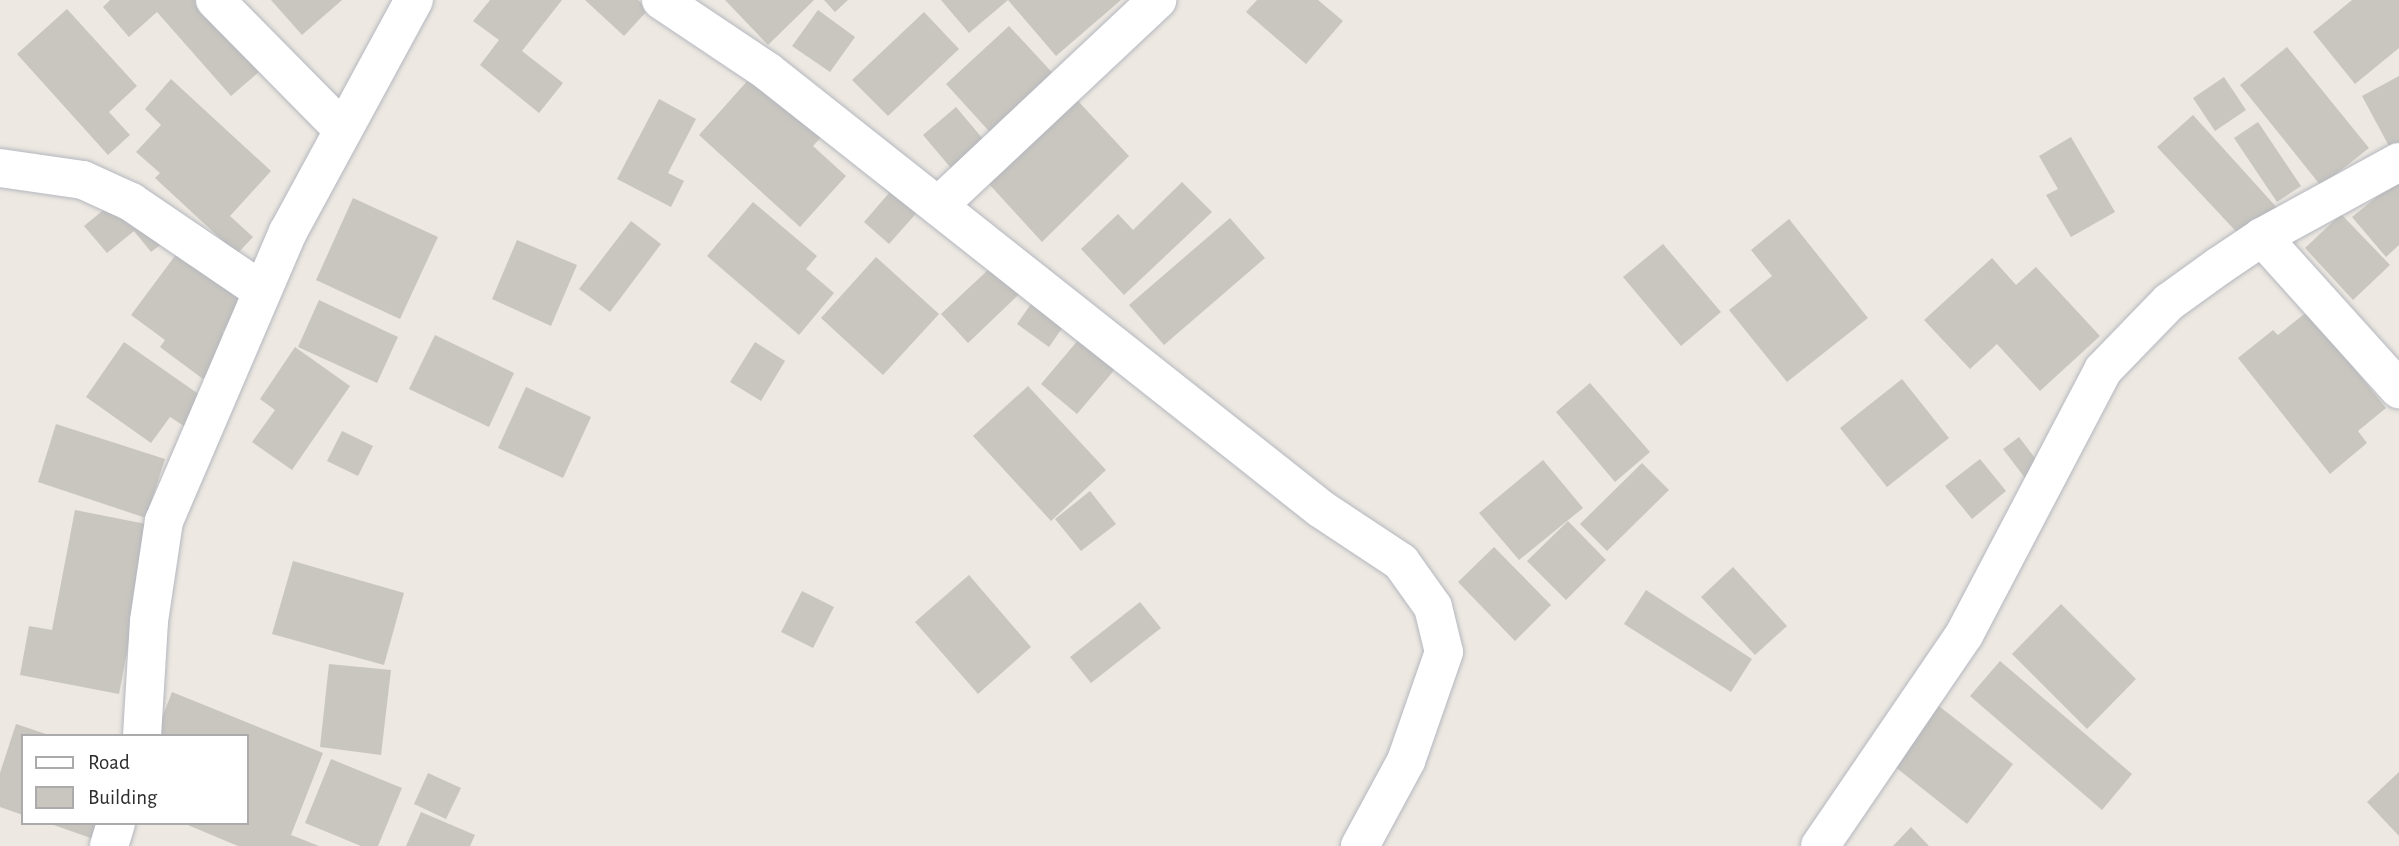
<!DOCTYPE html>
<style>
body{margin:0}
#map{position:relative;width:2399px;height:846px;overflow:hidden;background:#ede8e1;font-family:"Alegreya Sans",sans-serif}
div>[style]{position:absolute}
.building>*{inset:0;background:#c9c6bf}
.roads{filter:drop-shadow(0 0 2px #b4b7bf) drop-shadow(0 0 2px #b4b7bf)}
.minor>*{height:38px;margin:-19px;padding:0 19px;transform-origin:19px;border-radius:19px;background:#fff}
span{translate:-50% -50%;white-space:nowrap;text-align:center;line-height:1.15;-webkit-text-stroke:5px #fff;paint-order:stroke}
.legend{position:absolute;left:21px;top:734px;width:228px;height:91px;box-sizing:border-box;background:#fff;border:2px solid #ababab;margin:0;padding:9px 12px;list-style:none;font-size:21px;color:#2d2d2d}
.legend li{display:flex;align-items:center;gap:14px;height:35px}
.legend b{width:35px;border:2px solid #ababab}
</style>
<div id="map">
<div class="building">
<i style="clip-path:polygon(110px 0,220px 0,273px 60px,231px 96px,157px 12px,129px 37px,103px 7px)"></i>
<i style="clip-path:polygon(271px 0,342px 0,302px 35px)"></i>
<i style="clip-path:polygon(490px 0,562px 0,522px 51px,563px 83px,539px 113px,480px 65px,499px 40px,473px 21px)"></i>
<i style="clip-path:polygon(585px 0,638px 0,648px 10px,624px 36px)"></i>
<i style="clip-path:polygon(725px 0,814px 0,768px 45px)"></i>
<i style="clip-path:polygon(824px 0,848px 0,835px 12px)"></i>
<i style="clip-path:polygon(941px 0,1121px 0,1056px 56px,1008px 0,969px 33px)"></i>
<i style="clip-path:polygon(1257px 0,1318px 0,1343px 21px,1306px 64px,1246px 12px)"></i>
<i style="clip-path:polygon(2352px 0,2399px 0,2399px 48px,2355px 84px,2313px 32px)"></i>
<i style="clip-path:polygon(67px 9px,137px 86px,109px 112px,130px 135px,108px 155px,17px 54px)"></i>
<i style="clip-path:polygon(818px 10px,855px 37px,830px 72px,792px 46px)"></i>
<i style="clip-path:polygon(924px 12px,959px 49px,888px 116px,852px 80px)"></i>
<i style="clip-path:polygon(1009px 26px,1061px 82px,998px 141px,946px 84px)"></i>
<i style="clip-path:polygon(2287px 47px,2369px 148px,2321px 186px,2240px 85px)"></i>
<i style="clip-path:polygon(767px 59px,836px 121px,813px 146px,846px 176px,800px 227px,699px 135px)"></i>
<i style="clip-path:polygon(2399px 76px,2399px 143px,2390px 148px,2362px 96px)"></i>
<i style="clip-path:polygon(2224px 77px,2246px 110px,2215px 131px,2193px 98px)"></i>
<i style="clip-path:polygon(171px 79px,271px 171px,230px 216px,253px 237px,237px 254px,155px 178px,160px 173px,136px 152px,161px 125px,145px 109px)"></i>
<i style="clip-path:polygon(659px 99px,696px 119px,668px 173px,684px 181px,671px 207px,617px 179px)"></i>
<i style="clip-path:polygon(1078px 101px,1129px 156px,1042px 242px,989px 184px)"></i>
<i style="clip-path:polygon(956px 107px,994px 152px,961px 180px,923px 135px)"></i>
<i style="clip-path:polygon(2193px 115px,2279px 210px,2245px 241px,2157px 147px)"></i>
<i style="clip-path:polygon(2258px 122px,2301px 186px,2277px 202px,2234px 138px)"></i>
<i style="clip-path:polygon(2071px 137px,2115px 212px,2071px 237px,2046px 195px,2058px 189px,2039px 156px)"></i>
<i style="clip-path:polygon(856px 164px,929px 199px,889px 244px,864px 222px,889px 193px)"></i>
<i style="clip-path:polygon(2399px 179px,2399px 245px,2386px 257px,2352px 217px)"></i>
<i style="clip-path:polygon(1182px 182px,1212px 212px,1124px 295px,1081px 249px,1118px 214px,1133px 230px)"></i>
<i style="clip-path:polygon(135px 184px,176px 233px,151px 252px,134px 231px,107px 253px,84px 226px)"></i>
<i style="clip-path:polygon(353px 198px,438px 237px,400px 319px,316px 280px)"></i>
<i style="clip-path:polygon(753px 202px,817px 256px,806px 269px,834px 293px,799px 335px,707px 256px)"></i>
<i style="clip-path:polygon(2341px 214px,2390px 265px,2353px 300px,2305px 248px)"></i>
<i style="clip-path:polygon(1230px 218px,1265px 258px,1164px 345px,1129px 305px)"></i>
<i style="clip-path:polygon(1789px 219px,1868px 318px,1787px 382px,1729px 310px,1772px 276px,1751px 250px)"></i>
<i style="clip-path:polygon(631px 221px,661px 244px,610px 312px,579px 289px)"></i>
<i style="clip-path:polygon(517px 240px,577px 265px,551px 326px,492px 299px)"></i>
<i style="clip-path:polygon(186px 241px,253px 291px,222px 333px,232px 341px,203px 379px,160px 347px,165px 340px,131px 315px)"></i>
<i style="clip-path:polygon(1663px 244px,1721px 312px,1681px 346px,1623px 277px)"></i>
<i style="clip-path:polygon(1006px 253px,1033px 281px,968px 343px,941px 314px)"></i>
<i style="clip-path:polygon(876px 257px,939px 314px,883px 375px,821px 318px)"></i>
<i style="clip-path:polygon(1992px 258px,2016px 285px,2036px 267px,2100px 336px,2040px 391px,1997px 344px,1970px 369px,1924px 320px)"></i>
<i style="clip-path:polygon(1047px 281px,1079px 304px,1049px 347px,1017px 324px)"></i>
<i style="clip-path:polygon(319px 300px,398px 337px,377px 383px,298px 347px)"></i>
<i style="clip-path:polygon(2308px 311px,2386px 408px,2358px 431px,2367px 443px,2330px 474px,2238px 358px,2273px 330px,2278px 335px)"></i>
<i style="clip-path:polygon(1096px 319px,1133px 348px,1077px 414px,1041px 384px)"></i>
<i style="clip-path:polygon(435px 335px,514px 373px,489px 427px,409px 389px)"></i>
<i style="clip-path:polygon(124px 342px,207px 400px,187px 428px,170px 417px,151px 443px,86px 397px)"></i>
<i style="clip-path:polygon(755px 342px,785px 361px,761px 401px,730px 382px)"></i>
<i style="clip-path:polygon(295px 347px,350px 386px,292px 470px,252px 442px,275px 410px,260px 399px)"></i>
<i style="clip-path:polygon(1902px 379px,1949px 438px,1887px 487px,1840px 428px)"></i>
<i style="clip-path:polygon(1590px 383px,1650px 452px,1615px 482px,1556px 412px)"></i>
<i style="clip-path:polygon(1028px 386px,1106px 470px,1051px 521px,973px 436px)"></i>
<i style="clip-path:polygon(526px 387px,591px 417px,563px 478px,498px 448px)"></i>
<i style="clip-path:polygon(56px 424px,165px 459px,146px 518px,38px 482px)"></i>
<i style="clip-path:polygon(342px 431px,373px 446px,358px 476px,327px 461px)"></i>
<i style="clip-path:polygon(2019px 437px,2041px 466px,2025px 478px,2003px 449px)"></i>
<i style="clip-path:polygon(1980px 459px,2006px 491px,1972px 519px,1945px 486px)"></i>
<i style="clip-path:polygon(1543px 460px,1583px 508px,1519px 560px,1479px 513px)"></i>
<i style="clip-path:polygon(1642px 463px,1669px 490px,1607px 551px,1580px 524px)"></i>
<i style="clip-path:polygon(1090px 491px,1116px 524px,1081px 551px,1055px 519px)"></i>
<i style="clip-path:polygon(75px 510px,151px 525px,119px 694px,20px 675px,29px 626px,52px 630px)"></i>
<i style="clip-path:polygon(1568px 521px,1606px 560px,1566px 600px,1527px 561px)"></i>
<i style="clip-path:polygon(1494px 547px,1551px 605px,1515px 641px,1458px 582px)"></i>
<i style="clip-path:polygon(293px 561px,404px 593px,384px 665px,272px 634px)"></i>
<i style="clip-path:polygon(1733px 567px,1787px 626px,1755px 655px,1701px 597px)"></i>
<i style="clip-path:polygon(969px 575px,1031px 647px,978px 694px,915px 622px)"></i>
<i style="clip-path:polygon(1646px 590px,1752px 659px,1731px 692px,1624px 624px)"></i>
<i style="clip-path:polygon(802px 591px,834px 607px,813px 648px,781px 632px)"></i>
<i style="clip-path:polygon(1140px 602px,1161px 628px,1091px 683px,1070px 657px)"></i>
<i style="clip-path:polygon(2061px 604px,2136px 679px,2087px 729px,2012px 654px)"></i>
<i style="clip-path:polygon(2000px 661px,2132px 774px,2102px 810px,1970px 696px)"></i>
<i style="clip-path:polygon(329px 664px,391px 670px,381px 755px,320px 747px)"></i>
<i style="clip-path:polygon(172px 692px,323px 753px,291px 835px,319px 846px,238px 846px,183px 823px,247px 823px,247px 736px,155px 736px)"></i>
<i style="clip-path:polygon(1935px 703px,2013px 764px,1967px 824px,1889px 762px)"></i>
<i style="clip-path:polygon(16px 724px,49px 735px,23px 736px,23px 815px,0 807px,0 773px)"></i>
<i style="clip-path:polygon(331px 759px,402px 788px,378px 846px,361px 846px,305px 823px)"></i>
<i style="clip-path:polygon(2399px 772px,2399px 836px,2367px 802px)"></i>
<i style="clip-path:polygon(428px 773px,461px 788px,446px 819px,414px 804px)"></i>
<i style="clip-path:polygon(421px 812px,475px 835px,470px 846px,406px 846px)"></i>
<i style="clip-path:polygon(48px 823px,108px 823px,102px 842px)"></i>
<i style="clip-path:polygon(1911px 827px,1929px 846px,1893px 846px)"></i>
</div>
<div class="roads">
<div class="minor">
<i style="left:215px;top:0;width:182px;rotate:45.4deg"></i>
<i style="left:661px;top:0;width:128px;rotate:33.8deg"></i>
<i style="left:767px;top:71px;width:706px;rotate:38.33deg"></i>
<i style="left:1321px;top:509px;width:96px;rotate:33.5deg"></i>
<i style="left:1401px;top:562px;width:55px;rotate:54.6deg"></i>
<i style="left:1433px;top:607px;width:46px;rotate:76.3deg"></i>
<i style="left:1444px;top:652px;width:115px;rotate:109.2deg"></i>
<i style="left:1406px;top:761px;width:97px;rotate:118.4deg"></i>
<i style="left:0;top:168px;width:84px;rotate:8.2deg"></i>
<i style="left:83px;top:180px;width:53px;rotate:24.6deg"></i>
<i style="left:131px;top:202px;width:158px;rotate:34.2deg"></i>
<i style="left:938px;top:206px;width:301px;rotate:-43.2deg"></i>
<i style="left:2262px;top:237px;width:205px;rotate:48deg"></i>
<i style="left:142px;top:736px;width:115px;rotate:-86.5deg"></i>
<i style="left:149px;top:621px;width:101px;rotate:-81.5deg"></i>
<i style="left:164px;top:521px;width:314px;rotate:-66.8deg"></i>
<i style="left:288px;top:232px;width:264px;rotate:-61.5deg"></i>
<i style="left:109px;top:846px;width:24px;rotate:-73deg"></i>
<i style="left:1820px;top:846px;width:255px;rotate:-55.7deg"></i>
<i style="left:1964px;top:635px;width:299px;rotate:-62.3deg"></i>
<i style="left:2103px;top:370px;width:95px;rotate:-45.9deg"></i>
<i style="left:2169px;top:302px;width:62px;rotate:-35.8deg"></i>
<i style="left:2219px;top:266px;width:52px;rotate:-34deg"></i>
<i style="left:2262px;top:237px;width:156px;rotate:-28.7deg"></i>
</div>
</div>
<ul class="legend">
<li><b style="height:9px;background:#fff"></b>Road</li>
<li><b style="height:19px;background:#c9c6bf"></b>Building</li>
</ul>
</div>
